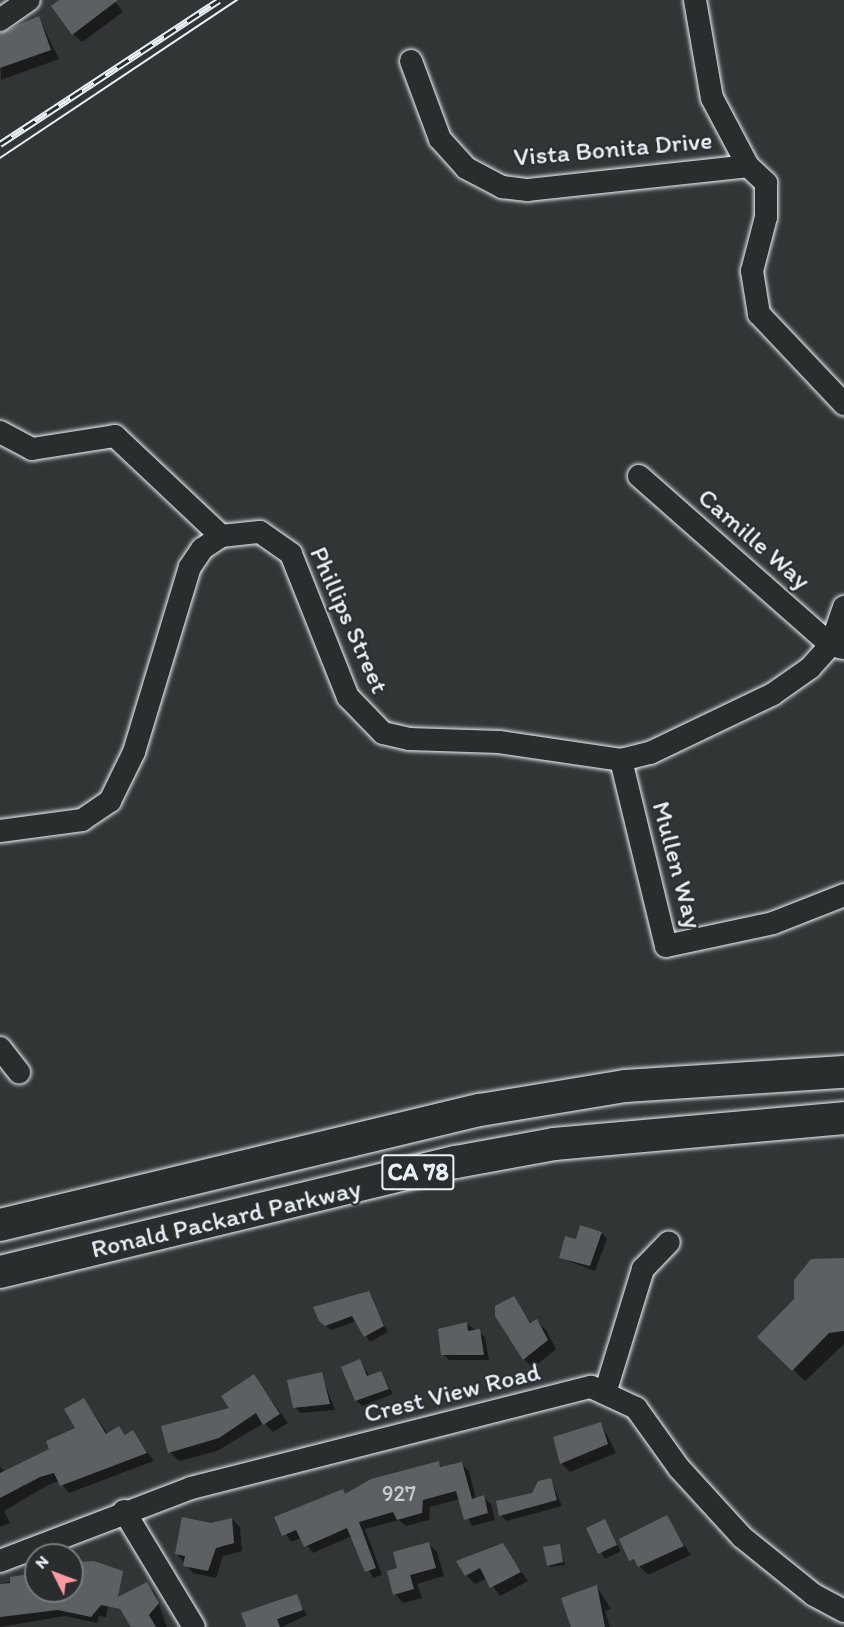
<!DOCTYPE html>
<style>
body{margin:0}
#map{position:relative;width:844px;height:1627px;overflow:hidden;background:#323536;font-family:Itim,sans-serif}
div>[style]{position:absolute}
.shadow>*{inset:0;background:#0007}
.building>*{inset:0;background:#5c6063}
.roads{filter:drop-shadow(0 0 2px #e8f1f8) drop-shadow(0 0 2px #e8f1f8)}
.minor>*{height:22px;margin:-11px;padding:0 11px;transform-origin:11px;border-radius:11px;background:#2a2d2e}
.highway>*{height:32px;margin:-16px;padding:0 16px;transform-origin:16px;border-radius:16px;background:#2a2d2e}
.tram>*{height:1.5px;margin:-0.75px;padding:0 0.75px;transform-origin:0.75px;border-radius:0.75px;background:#e8f1f8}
.rail>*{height:7px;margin-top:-3.5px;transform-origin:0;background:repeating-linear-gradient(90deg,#2a2d2e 0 14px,#e8f1f8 0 28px);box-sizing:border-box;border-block:2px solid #e8f1f8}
span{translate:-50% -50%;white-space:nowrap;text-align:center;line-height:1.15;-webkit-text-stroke:4.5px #2a2d2e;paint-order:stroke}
.number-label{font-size:22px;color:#c5cdd3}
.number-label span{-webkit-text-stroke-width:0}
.shield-label span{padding:2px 4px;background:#2a2d2e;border:2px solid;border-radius:4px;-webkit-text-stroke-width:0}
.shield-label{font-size:24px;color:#e8f1f8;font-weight:700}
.street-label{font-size:26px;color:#e8f1f8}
.north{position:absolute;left:24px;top:1543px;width:60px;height:60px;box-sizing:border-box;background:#2a2d2e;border:2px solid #767b7f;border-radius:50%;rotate:312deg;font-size:16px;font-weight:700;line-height:24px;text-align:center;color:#e8f1f8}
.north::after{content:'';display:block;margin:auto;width:21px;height:27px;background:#ff9aa2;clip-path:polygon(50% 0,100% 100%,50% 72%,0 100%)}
</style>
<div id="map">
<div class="shadow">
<i style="clip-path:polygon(62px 0,114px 0,123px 12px,82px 42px,73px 34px)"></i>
<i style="clip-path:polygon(39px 18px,59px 59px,1px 80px,0 32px)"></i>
<i style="clip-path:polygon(602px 1233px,607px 1239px,595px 1271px,561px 1258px,577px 1241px)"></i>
<i style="clip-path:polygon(844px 1260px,844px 1344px,805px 1381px,759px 1337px)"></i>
<i style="clip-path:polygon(368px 1293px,388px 1332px,370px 1342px,357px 1321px,331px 1330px,325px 1325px)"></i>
<i style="clip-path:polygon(513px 1298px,532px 1324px,537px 1321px,546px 1330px,556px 1349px,533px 1368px,524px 1359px)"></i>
<i style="clip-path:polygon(467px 1324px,485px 1337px,489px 1360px,449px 1360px,443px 1354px)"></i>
<i style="clip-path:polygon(360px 1361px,370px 1377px,381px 1372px,393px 1394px,362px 1406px,356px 1400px)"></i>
<i style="clip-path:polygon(321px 1373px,335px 1410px,300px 1413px,295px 1407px)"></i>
<i style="clip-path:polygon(254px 1376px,288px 1423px,273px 1432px,264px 1423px,217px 1451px,179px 1461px,170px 1452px,232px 1409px)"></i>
<i style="clip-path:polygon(84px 1399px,108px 1434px,119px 1427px,126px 1435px,132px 1432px,154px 1461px,69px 1493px,60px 1481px,48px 1485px,4px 1511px,10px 1523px,0 1527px,0 1467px,6px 1472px,51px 1450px,78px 1428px)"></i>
<i style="clip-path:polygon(601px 1423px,616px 1453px,570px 1472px,561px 1463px)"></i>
<i style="clip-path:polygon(438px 1463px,443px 1468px,462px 1464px,469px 1471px,476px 1499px,483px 1497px,491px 1504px,495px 1520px,472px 1526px,460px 1499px,430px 1507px,429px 1520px,406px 1526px,399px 1520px,365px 1529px,382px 1575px,373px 1578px,352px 1536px,313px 1553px,301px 1538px,291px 1542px,276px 1518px)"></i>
<i style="clip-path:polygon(551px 1480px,562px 1506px,506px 1521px,501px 1515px)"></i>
<i style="clip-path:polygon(666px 1517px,691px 1555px,648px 1575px,639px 1566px)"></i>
<i style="clip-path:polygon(232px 1519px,240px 1527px,242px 1551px,223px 1556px,216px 1578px,193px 1573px,176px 1553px,211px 1525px)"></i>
<i style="clip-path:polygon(604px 1521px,621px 1551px,605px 1559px,588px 1528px)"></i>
<i style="clip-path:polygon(428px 1543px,437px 1552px,444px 1576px,417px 1584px,422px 1598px,403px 1603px,395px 1594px,399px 1569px)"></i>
<i style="clip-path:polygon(503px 1545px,528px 1581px,500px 1596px,487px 1578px,475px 1584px,466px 1575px)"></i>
<i style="clip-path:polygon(559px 1545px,565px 1565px,551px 1567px,548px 1565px)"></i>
<i style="clip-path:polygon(80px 1563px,108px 1566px,115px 1572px,106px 1617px,99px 1616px,97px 1623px,65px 1616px,0 1627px,0 1584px,36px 1575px,36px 1591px,72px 1591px)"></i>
<i style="clip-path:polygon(146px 1584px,155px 1593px,167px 1627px,142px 1627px)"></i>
<i style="clip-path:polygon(597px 1587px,611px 1609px,605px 1611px,610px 1627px,572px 1627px)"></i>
<i style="clip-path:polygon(296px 1596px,307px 1615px,282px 1627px,246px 1627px,243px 1614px)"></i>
</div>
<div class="building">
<i style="clip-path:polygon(59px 0,118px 0,72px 35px,51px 6px)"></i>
<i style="clip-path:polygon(39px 16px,51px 50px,0 68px,0 33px)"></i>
<i style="clip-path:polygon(580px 1225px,602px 1232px,590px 1266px,559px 1258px,565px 1236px,576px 1239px)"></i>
<i style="clip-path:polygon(844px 1258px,844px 1331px,829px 1333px,792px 1371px,757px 1337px,794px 1299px,794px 1280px,811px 1259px)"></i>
<i style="clip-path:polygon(369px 1291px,384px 1326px,364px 1337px,352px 1316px,325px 1326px,319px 1321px,313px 1307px)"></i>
<i style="clip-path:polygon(514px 1296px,530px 1323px,537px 1319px,548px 1340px,523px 1360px,495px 1316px,495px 1306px)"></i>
<i style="clip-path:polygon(467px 1322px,468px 1331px,480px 1329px,484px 1355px,441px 1355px,438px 1329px)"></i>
<i style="clip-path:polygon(360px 1359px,367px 1376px,381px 1371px,389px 1389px,355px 1401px,341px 1367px)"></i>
<i style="clip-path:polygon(322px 1372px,330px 1404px,293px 1408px,287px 1380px)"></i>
<i style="clip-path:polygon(254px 1374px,280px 1414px,263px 1425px,256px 1413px,219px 1438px,168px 1453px,161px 1426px,229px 1408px,221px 1396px)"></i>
<i style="clip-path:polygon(84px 1398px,106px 1434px,119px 1426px,125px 1435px,133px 1430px,147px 1453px,60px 1486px,54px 1473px,40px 1477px,0 1498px,0 1473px,49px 1449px,46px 1441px,75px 1428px,64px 1409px)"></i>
<i style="clip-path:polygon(601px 1422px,608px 1444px,560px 1464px,553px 1437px)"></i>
<i style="clip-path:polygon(439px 1461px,440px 1467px,462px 1462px,472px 1499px,484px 1495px,488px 1513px,464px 1520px,456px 1491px,423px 1500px,422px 1513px,397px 1520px,393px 1512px,359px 1522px,376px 1568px,365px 1572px,347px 1528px,304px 1547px,296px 1530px,282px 1536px,274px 1517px,343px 1489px,345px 1494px,371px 1479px)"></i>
<i style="clip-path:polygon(551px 1478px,557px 1500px,499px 1516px,496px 1501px,532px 1493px,538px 1481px)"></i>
<i style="clip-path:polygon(667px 1515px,684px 1546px,638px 1567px,634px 1559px,629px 1561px,619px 1539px)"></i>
<i style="clip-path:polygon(182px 1517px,211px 1523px,232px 1518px,234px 1543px,216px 1548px,208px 1571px,183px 1566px,185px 1556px,175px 1554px)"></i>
<i style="clip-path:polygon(605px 1519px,617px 1545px,598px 1554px,586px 1528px)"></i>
<i style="clip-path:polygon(429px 1542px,436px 1568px,410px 1575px,414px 1589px,393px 1595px,387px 1571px,397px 1568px,393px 1552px)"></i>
<i style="clip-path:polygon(503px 1543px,521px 1572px,490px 1588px,480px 1568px,465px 1576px,456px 1561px)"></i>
<i style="clip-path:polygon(560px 1544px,563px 1562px,547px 1566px,543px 1547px)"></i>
<i style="clip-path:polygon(94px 1561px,123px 1571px,118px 1597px,147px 1582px,159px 1603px,149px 1615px,156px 1627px,131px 1627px,120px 1609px,101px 1605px,91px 1617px,58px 1610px,0 1617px,0 1584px,10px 1583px,10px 1577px,36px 1573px,36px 1591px,72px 1591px,79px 1562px)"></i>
<i style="clip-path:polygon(597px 1585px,605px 1627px,571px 1627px,561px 1598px)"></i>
<i style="clip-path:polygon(297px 1594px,303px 1610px,277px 1619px,280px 1627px,246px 1627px,241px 1613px)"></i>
</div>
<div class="roads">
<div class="minor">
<i style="left:695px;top:0;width:99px;rotate:80.2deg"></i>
<i style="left:712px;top:98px;width:77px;rotate:62.1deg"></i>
<i style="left:748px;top:166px;width:25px;rotate:43deg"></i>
<i style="left:766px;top:183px;width:34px;rotate:90deg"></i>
<i style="left:766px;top:217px;width:56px;rotate:104.5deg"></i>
<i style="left:752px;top:271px;width:44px;rotate:80.8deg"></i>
<i style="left:759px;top:314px;width:124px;rotate:46.6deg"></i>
<i style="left:0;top:20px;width:35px;rotate:-35deg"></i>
<i style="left:411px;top:61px;width:83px;rotate:69.6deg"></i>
<i style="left:440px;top:139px;width:39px;rotate:48deg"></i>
<i style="left:466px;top:168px;width:41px;rotate:27.8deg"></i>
<i style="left:502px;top:187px;width:26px;rotate:7deg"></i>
<i style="left:528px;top:190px;width:221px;rotate:-6.2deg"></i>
<i style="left:0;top:432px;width:36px;rotate:28deg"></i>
<i style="left:32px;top:449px;width:84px;rotate:-8.9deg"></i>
<i style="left:115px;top:436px;width:146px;rotate:43.3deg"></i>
<i style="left:639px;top:476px;width:256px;rotate:41.4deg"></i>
<i style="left:831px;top:645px;width:12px;rotate:14deg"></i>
<i style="left:621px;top:760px;width:191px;rotate:76.4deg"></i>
<i style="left:666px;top:946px;width:109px;rotate:-12.1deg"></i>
<i style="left:773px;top:923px;width:76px;rotate:-21.5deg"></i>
<i style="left:0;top:831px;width:83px;rotate:-7.6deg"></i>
<i style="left:82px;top:820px;width:34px;rotate:-34deg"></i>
<i style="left:110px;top:801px;width:55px;rotate:-63.9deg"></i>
<i style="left:134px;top:752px;width:193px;rotate:-73.2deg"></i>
<i style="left:190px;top:567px;width:22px;rotate:-56deg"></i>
<i style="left:202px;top:549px;width:23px;rotate:-34deg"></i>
<i style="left:221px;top:536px;width:39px;rotate:-6deg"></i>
<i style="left:260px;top:532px;width:38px;rotate:35deg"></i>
<i style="left:291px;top:554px;width:154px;rotate:68.3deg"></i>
<i style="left:348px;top:697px;width:50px;rotate:45.8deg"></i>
<i style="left:383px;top:733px;width:27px;rotate:13deg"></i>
<i style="left:409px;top:739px;width:90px;rotate:1.9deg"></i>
<i style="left:499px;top:742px;width:123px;rotate:8.4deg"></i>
<i style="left:621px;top:760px;width:30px;rotate:-14deg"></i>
<i style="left:650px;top:753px;width:136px;rotate:-25.6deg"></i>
<i style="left:773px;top:694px;width:45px;rotate:-35.1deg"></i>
<i style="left:810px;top:668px;width:31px;rotate:-48deg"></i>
<i style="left:831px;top:645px;width:40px;rotate:-71.1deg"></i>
<i style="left:0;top:1048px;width:31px;rotate:52deg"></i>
<i style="left:606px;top:1390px;width:127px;rotate:-73deg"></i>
<i style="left:643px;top:1269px;width:37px;rotate:-46deg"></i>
<i style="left:124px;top:1511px;width:135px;rotate:58.9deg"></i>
<i style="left:0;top:1561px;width:204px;rotate:-20.9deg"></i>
<i style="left:191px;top:1488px;width:413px;rotate:-14.2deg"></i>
<i style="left:591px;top:1387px;width:50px;rotate:25deg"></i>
<i style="left:636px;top:1408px;width:74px;rotate:54.4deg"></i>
<i style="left:679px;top:1468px;width:93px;rotate:47.6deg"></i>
<i style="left:742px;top:1537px;width:92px;rotate:38.9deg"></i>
<i style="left:814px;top:1595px;width:34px;rotate:28deg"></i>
</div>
<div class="highway">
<i style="left:0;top:1225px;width:494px;rotate:-13.5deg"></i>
<i style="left:480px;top:1110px;width:147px;rotate:-9.4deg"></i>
<i style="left:625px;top:1086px;width:219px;rotate:-3.7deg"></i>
<i style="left:0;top:1272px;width:469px;rotate:-13.6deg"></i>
<i style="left:456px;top:1162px;width:100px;rotate:-10.4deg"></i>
<i style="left:554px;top:1144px;width:291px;rotate:-5.1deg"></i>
</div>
</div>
<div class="tram">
<i style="left:0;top:158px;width:285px;rotate:-33.7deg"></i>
</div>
<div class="rail">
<i style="left:0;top:144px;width:262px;rotate:-33.3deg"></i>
</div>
<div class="number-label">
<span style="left:399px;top:1494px">927</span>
</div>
<div class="shield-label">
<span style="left:418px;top:1172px">CA 78</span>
</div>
<div class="street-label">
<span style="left:613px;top:149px;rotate:-5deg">Vista Bonita Drive</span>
<span style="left:754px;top:539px;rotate:41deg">Camille Way</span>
<span style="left:349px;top:620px;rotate:66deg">Phillips Street</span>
<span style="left:677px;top:865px;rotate:75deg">Mullen Way</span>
<span style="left:226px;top:1219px;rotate:-13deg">Ronald Packard Parkway</span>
<span style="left:452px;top:1393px;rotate:-14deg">Crest View Road</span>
</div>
<div class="north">N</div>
</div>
